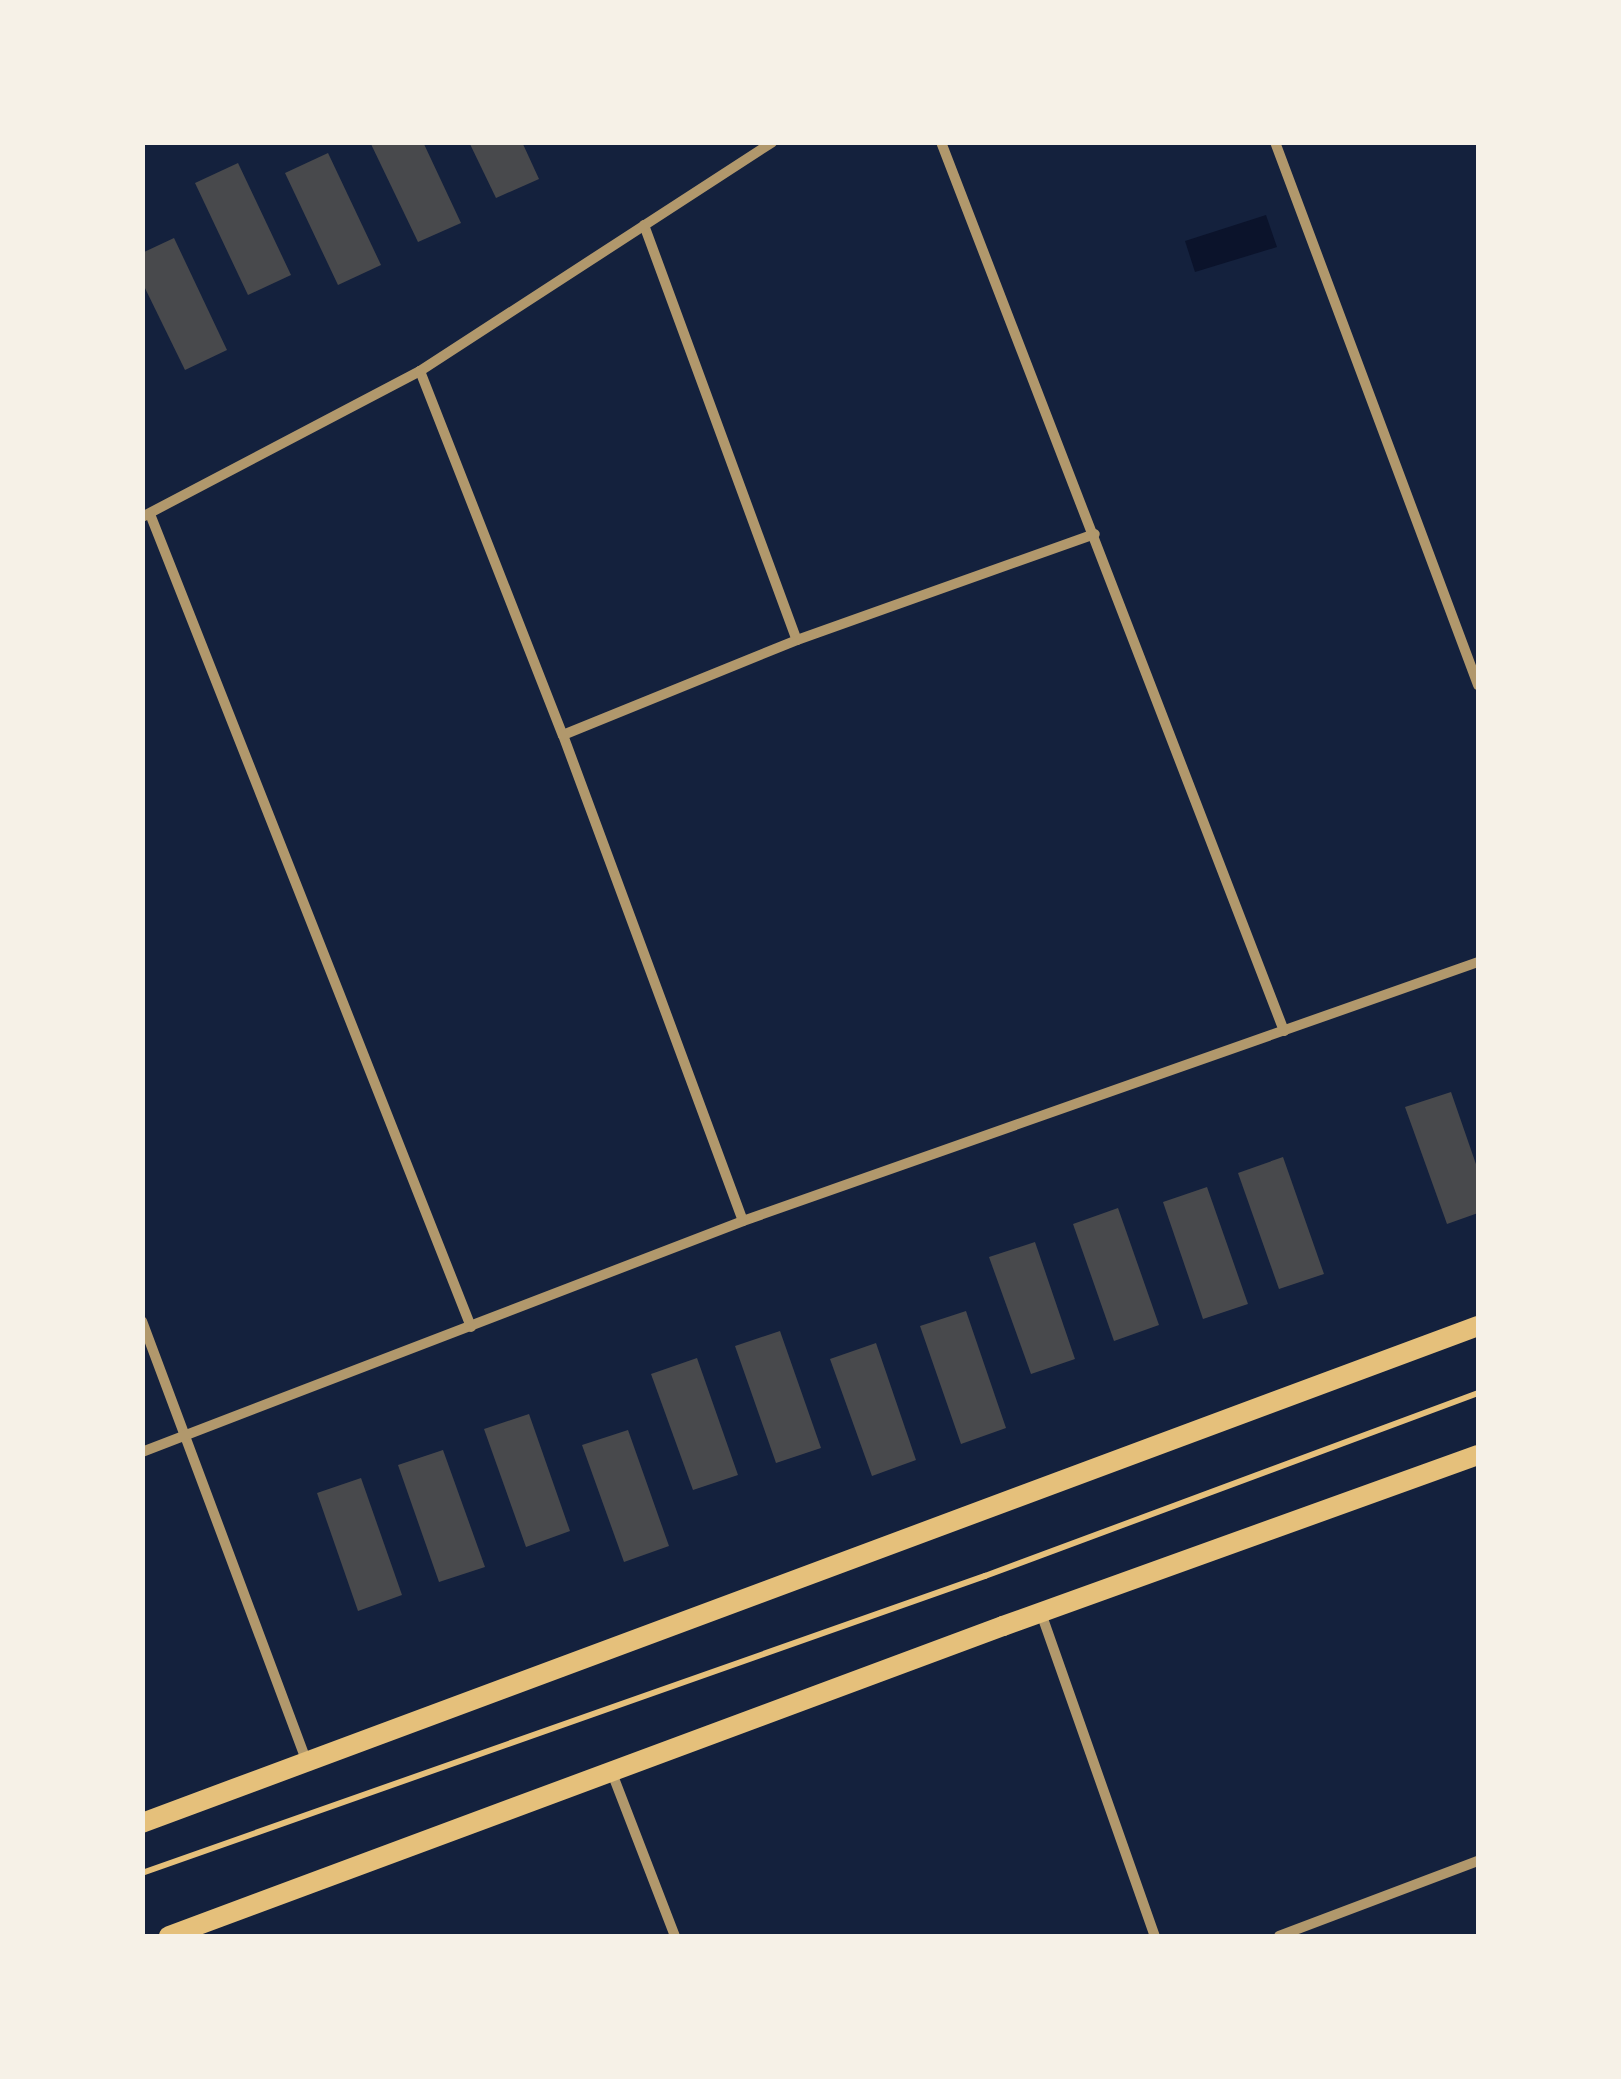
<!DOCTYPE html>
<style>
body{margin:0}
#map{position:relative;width:1621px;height:2079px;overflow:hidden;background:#14213d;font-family:"Fira Sans Condensed",sans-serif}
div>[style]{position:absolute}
.water>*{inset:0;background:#0b132b}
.building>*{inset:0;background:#48494c}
.path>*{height:6px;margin:-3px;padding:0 3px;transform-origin:3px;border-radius:3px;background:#e5c07b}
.minor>*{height:10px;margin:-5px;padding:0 5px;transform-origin:5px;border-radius:5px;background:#b1986c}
.secondary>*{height:20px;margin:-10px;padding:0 10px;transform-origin:10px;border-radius:10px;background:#e5c07b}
span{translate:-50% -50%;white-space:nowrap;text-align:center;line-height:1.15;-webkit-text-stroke:9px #f6f1e7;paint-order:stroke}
.frame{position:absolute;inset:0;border:145px solid #f6f1e7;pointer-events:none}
</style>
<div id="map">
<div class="water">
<i style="clip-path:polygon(1266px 215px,1277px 247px,1195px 272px,1185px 241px)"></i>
</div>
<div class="building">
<i style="clip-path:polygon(370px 142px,423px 142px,461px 223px,418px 242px)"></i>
<i style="clip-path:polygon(469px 142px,522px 142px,539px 179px,496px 198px)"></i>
<i style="clip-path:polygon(328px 153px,381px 265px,338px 285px,285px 173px)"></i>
<i style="clip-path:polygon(238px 163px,291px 275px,248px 295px,195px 183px)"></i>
<i style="clip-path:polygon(174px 238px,227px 350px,185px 370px,142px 282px,142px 253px)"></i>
<i style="clip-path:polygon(1451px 1092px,1478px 1170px,1478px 1213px,1447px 1224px,1405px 1107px)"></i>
<i style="clip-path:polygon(1283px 1157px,1324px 1274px,1279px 1289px,1238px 1173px)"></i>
<i style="clip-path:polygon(1207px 1187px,1248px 1304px,1203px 1319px,1163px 1202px)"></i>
<i style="clip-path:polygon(1118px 1208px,1159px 1325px,1114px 1341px,1073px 1224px)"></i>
<i style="clip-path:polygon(1035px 1242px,1075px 1359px,1031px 1374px,989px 1257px)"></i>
<i style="clip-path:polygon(966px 1311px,1006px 1428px,961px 1444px,920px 1326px)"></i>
<i style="clip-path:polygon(780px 1331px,821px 1448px,776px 1463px,735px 1346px)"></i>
<i style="clip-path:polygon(876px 1343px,916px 1460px,872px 1476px,830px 1359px)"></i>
<i style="clip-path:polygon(697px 1358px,738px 1475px,693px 1490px,651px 1374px)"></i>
<i style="clip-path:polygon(529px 1414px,570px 1531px,526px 1547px,484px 1429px)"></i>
<i style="clip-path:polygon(628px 1430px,669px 1546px,624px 1562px,582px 1445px)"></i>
<i style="clip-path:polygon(443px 1450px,485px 1567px,439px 1582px,398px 1465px)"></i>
<i style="clip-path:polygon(361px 1478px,402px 1595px,358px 1611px,317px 1493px)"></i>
</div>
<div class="path">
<i style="left:142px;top:1873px;width:894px;rotate:-19.41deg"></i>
<i style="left:985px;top:1576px;width:526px;rotate:-20.36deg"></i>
</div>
<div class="minor">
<i style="left:941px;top:142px;width:953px;rotate:68.9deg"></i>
<i style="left:1275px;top:142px;width:580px;rotate:69.5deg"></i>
<i style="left:644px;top:225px;width:442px;rotate:69.8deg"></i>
<i style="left:420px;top:371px;width:391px;rotate:68.6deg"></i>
<i style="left:563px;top:735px;width:518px;rotate:69.68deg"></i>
<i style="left:150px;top:514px;width:874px;rotate:68.45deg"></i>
<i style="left:142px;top:517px;width:314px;rotate:-27.7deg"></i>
<i style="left:420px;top:371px;width:420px;rotate:-33deg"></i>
<i style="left:563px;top:735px;width:253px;rotate:-22.1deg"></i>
<i style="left:797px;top:640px;width:316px;rotate:-19.6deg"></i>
<i style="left:142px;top:1321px;width:471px;rotate:69.5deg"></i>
<i style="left:142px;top:1452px;width:644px;rotate:-21.02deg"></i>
<i style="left:743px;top:1221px;width:779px;rotate:-19.41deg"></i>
<i style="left:1041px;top:1613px;width:343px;rotate:70.6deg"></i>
<i style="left:612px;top:1773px;width:175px;rotate:68.9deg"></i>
<i style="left:1279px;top:1936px;width:213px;rotate:-20.7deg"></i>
</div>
<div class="secondary">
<i style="left:142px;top:1823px;width:1425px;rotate:-20.41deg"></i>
<i style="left:169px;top:1936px;width:890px;rotate:-20.39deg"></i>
<i style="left:1003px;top:1626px;width:505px;rotate:-19.8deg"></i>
</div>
<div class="frame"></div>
</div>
